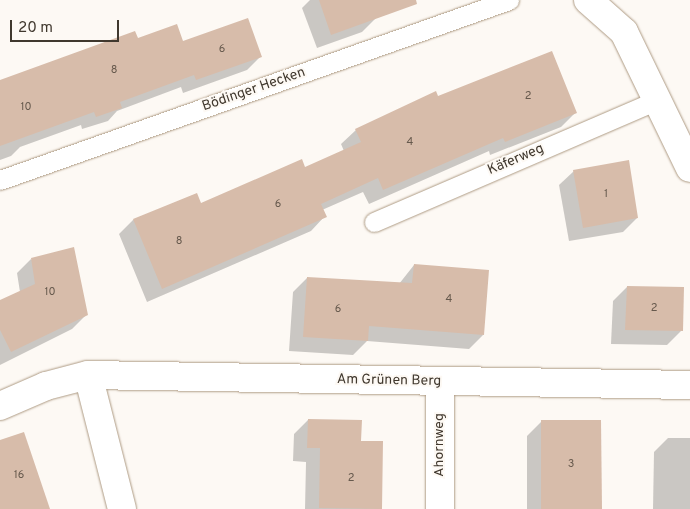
<!DOCTYPE html>
<meta charset="utf-8">
<style>
body{margin:0}
#map{position:relative;width:690px;height:509px;overflow:hidden;background:#fdf9f4;font-family:Overpass,sans-serif}
div>[style]{position:absolute}
.shadow>*{inset:0;background:#0003}
.building>*{inset:0;background:#d7bcaa}
.roads{filter:drop-shadow(0 0 1px #ae9b84) drop-shadow(0 0 1px #ae9b84)}
.lane>*{height:19px;margin:-9.5px;padding:0 9.5px;transform-origin:9.5px;border-radius:9.5px;background:#fff}
.street>*{height:28px;margin:-14px;padding:0 14px;transform-origin:14px;border-radius:14px;background:#fff}
.secondary>*{height:28px;margin:-14px;padding:0 14px;transform-origin:14px;border-radius:14px;background:#fff}
span{translate:-50% -50%;white-space:nowrap;text-align:center;line-height:1.15;-webkit-text-stroke:4px #fdf9f4;paint-order:stroke}
.number-label{font-size:11px;color:#66594d}
.number-label span{-webkit-text-stroke-width:0}
.street-label{font-size:14px;color:#40382e}
.scale{position:absolute;left:10px;top:20px;width:109px;height:22px;box-sizing:border-box;border:2px solid #40382e;border-top:0;padding-left:6px;font-size:15px;line-height:18px;white-space:nowrap;color:#40382e;-webkit-text-stroke:4px #fdf9f4;paint-order:stroke}
</style>
<div id="map">
<div class="shadow">
<i style="clip-path:polygon(310px 0,370px 0,376px 18px,362px 32px,317px 48px,302px 8px)"></i>
<i style="clip-path:polygon(137px 40px,182px 43px,260px 57px,247px 70px,183px 93px,181px 87px,117px 111px,108px 121px,82px 129px,81px 125px,20px 147px,11px 156px,0 160px,0 81px)"></i>
<i style="clip-path:polygon(438px 97px,575px 113px,561px 127px,490px 155px,489px 151px,369px 204px,363px 192px,322px 210px,325px 216px,311px 231px,147px 302px,119px 234px,133px 220px,196px 194px,200px 205px,304px 169px,344px 151px,341px 144px,356px 130px)"></i>
<i style="clip-path:polygon(574px 171px,637px 218px,623px 232px,569px 241px,559px 185px)"></i>
<i style="clip-path:polygon(31px 259px,87px 314px,72px 329px,0 365px,0 302px,20px 292px,17px 273px)"></i>
<i style="clip-path:polygon(414px 265px,483px 335px,469px 349px,367px 341px,353px 355px,289px 351px,293px 292px,307px 278px,399px 284px)"></i>
<i style="clip-path:polygon(627px 287px,681px 331px,667px 345px,611px 344px,613px 301px)"></i>
<i style="clip-path:polygon(308px 420px,360px 442px,380px 509px,305px 509px,306px 462px,293px 461px,294px 434px)"></i>
<i style="clip-path:polygon(542px 421px,600px 509px,527px 509px,527px 436px)"></i>
<i style="clip-path:polygon(668px 438px,690px 438px,690px 509px,653px 509px,654px 452px)"></i>
</div>
<div class="building">
<i style="clip-path:polygon(319px 0,416px 0,417px 4px,331px 35px)"></i>
<i style="clip-path:polygon(248px 18px,262px 57px,196px 80px,194px 75px,120px 102px,122px 108px,96px 117px,94px 112px,0 146px,0 80px,135px 31px,138px 38px,177px 24px,183px 41px)"></i>
<i style="clip-path:polygon(552px 51px,577px 113px,505px 142px,503px 138px,383px 190px,378px 178px,321px 204px,327px 217px,162px 289px,133px 219px,197px 193px,201px 203px,302px 159px,305px 167px,361px 142px,355px 129px,436px 91px,438px 96px)"></i>
<i style="clip-path:polygon(629px 160px,638px 218px,583px 228px,573px 170px)"></i>
<i style="clip-path:polygon(74px 247px,88px 315px,11px 352px,0 330px,0 300px,35px 284px,31px 258px)"></i>
<i style="clip-path:polygon(414px 264px,489px 270px,484px 335px,369px 326px,368px 341px,303px 337px,307px 277px,412px 283px)"></i>
<i style="clip-path:polygon(627px 286px,684px 287px,683px 331px,625px 330px)"></i>
<i style="clip-path:polygon(308px 419px,362px 420px,361px 441px,383px 441px,382px 509px,319px 508px,320px 448px,307px 448px)"></i>
<i style="clip-path:polygon(541px 420px,601px 420px,602px 509px,541px 509px)"></i>
<i style="clip-path:polygon(24px 432px,50px 509px,0 509px,0 440px)"></i>
</div>
<div class="roads">
<div class="lane">
<i style="left:0;top:180px;width:540px;rotate:-19.48deg"></i>
<i style="left:374px;top:222px;width:310px;rotate:-23.3deg"></i>
</div>
<div class="street">
<i style="left:0;top:406px;width:50px;rotate:-23.5deg"></i>
<i style="left:46px;top:386px;width:43px;rotate:-14.7deg"></i>
<i style="left:122px;top:509px;width:138px;rotate:-104.2deg"></i>
<i style="left:88px;top:375px;width:602px;rotate:0.95deg"></i>
<i style="left:440px;top:509px;width:127px;rotate:-90deg"></i>
</div>
<div class="secondary">
<i style="left:588px;top:0;width:48px;rotate:41.6deg"></i>
<i style="left:624px;top:32px;width:151px;rotate:64.1deg"></i>
</div>
</div>
<div class="number-label">
<span style="left:222px;top:49px">6</span>
<span style="left:114px;top:70px">8</span>
<span style="left:528px;top:96px">2</span>
<span style="left:26px;top:107px">10</span>
<span style="left:410px;top:142px">4</span>
<span style="left:606px;top:194px">1</span>
<span style="left:278px;top:204px">6</span>
<span style="left:179px;top:241px">8</span>
<span style="left:50px;top:292px">10</span>
<span style="left:449px;top:299px">4</span>
<span style="left:654px;top:308px">2</span>
<span style="left:338px;top:309px">6</span>
<span style="left:571px;top:464px">3</span>
<span style="left:19px;top:475px">16</span>
<span style="left:351px;top:478px">2</span>
</div>
<div class="street-label">
<span style="left:254px;top:90px;rotate:-19deg">Bödinger Hecken</span>
<span style="left:516px;top:160px;rotate:-23deg">Käferweg</span>
<span style="left:389px;top:381px;rotate:1deg">Am Grünen Berg</span>
<span style="left:440px;top:445px;rotate:-90deg">Ahornweg</span>
</div>
<div class="scale">20 m</div>
</div>
